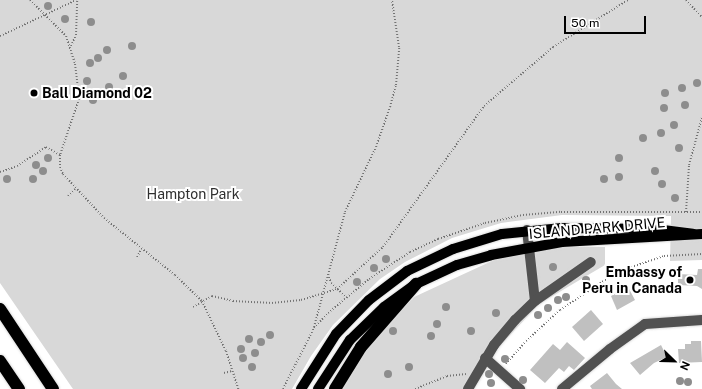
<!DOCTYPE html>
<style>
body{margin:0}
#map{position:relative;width:702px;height:389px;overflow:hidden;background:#fff;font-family:"Public Sans",sans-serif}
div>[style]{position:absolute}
.green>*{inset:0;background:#d8d8d8}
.building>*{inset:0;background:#c0c0c0}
.path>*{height:2px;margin-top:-1px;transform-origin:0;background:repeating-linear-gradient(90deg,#737373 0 1px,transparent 0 3px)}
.roads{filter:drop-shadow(0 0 1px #dbdbdb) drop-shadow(0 0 1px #dbdbdb)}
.minor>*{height:10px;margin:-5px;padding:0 5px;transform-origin:5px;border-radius:5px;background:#515151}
.major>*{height:10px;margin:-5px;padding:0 5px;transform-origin:5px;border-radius:5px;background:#000}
.highway>*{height:12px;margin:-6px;padding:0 6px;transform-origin:6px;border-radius:6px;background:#000}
.trees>*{width:8px;height:8px;margin:-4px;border-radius:50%;background:#8d8d8d}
.dots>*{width:11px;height:11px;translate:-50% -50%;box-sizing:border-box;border:2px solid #fff;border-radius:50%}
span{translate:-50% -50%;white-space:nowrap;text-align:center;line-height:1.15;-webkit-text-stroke:4px #fff;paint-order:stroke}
.poi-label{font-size:14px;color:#000;font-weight:700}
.left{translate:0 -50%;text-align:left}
.right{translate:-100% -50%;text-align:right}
.park-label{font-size:14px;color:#2f2f2f}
.street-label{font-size:14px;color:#000}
.north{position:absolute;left:654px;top:341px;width:40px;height:40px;-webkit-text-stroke:3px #fff;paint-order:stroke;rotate:113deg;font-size:11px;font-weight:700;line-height:16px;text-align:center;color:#000}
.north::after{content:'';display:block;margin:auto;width:14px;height:18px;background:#000;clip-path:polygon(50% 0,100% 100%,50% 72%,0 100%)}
.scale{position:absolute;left:564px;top:16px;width:82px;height:18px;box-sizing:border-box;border:2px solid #000;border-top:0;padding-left:5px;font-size:12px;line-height:14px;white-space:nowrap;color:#000;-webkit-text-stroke:3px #fff;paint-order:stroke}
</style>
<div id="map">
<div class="green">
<i style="clip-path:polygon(0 0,702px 0,702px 260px,670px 261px,671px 216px,562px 215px,501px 223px,452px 238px,405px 262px,380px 279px,333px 325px,311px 356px,292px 389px,73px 389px,0 283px)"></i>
<i style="clip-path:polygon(560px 247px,605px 247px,605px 265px,539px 304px,498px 348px,472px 389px,339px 389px,375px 336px,414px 297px,494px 260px)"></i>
</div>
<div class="building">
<i style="clip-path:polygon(698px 269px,702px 269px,702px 289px,697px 286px,678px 285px,678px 274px,697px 275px)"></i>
<i style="clip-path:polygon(628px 287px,635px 300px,617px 310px,611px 296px)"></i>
<i style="clip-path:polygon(591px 310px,603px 324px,584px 341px,572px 327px)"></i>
<i style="clip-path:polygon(691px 341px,701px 341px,702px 362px,679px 363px,678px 349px,685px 349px,685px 344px,691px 344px)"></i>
<i style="clip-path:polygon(567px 342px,585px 358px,574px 370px,569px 366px,564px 372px,559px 368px,545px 383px,530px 370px,553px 344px,560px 350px)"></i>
<i style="clip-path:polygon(661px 345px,667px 357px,654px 363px,640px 375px,630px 363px)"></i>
<i style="clip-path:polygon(607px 373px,616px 384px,622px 389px,592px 389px,590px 386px)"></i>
</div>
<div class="path">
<i style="left:30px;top:0;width:51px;rotate:45deg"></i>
<i style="left:66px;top:36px;width:29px;rotate:72deg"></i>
<i style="left:75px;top:64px;width:35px;rotate:83deg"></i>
<i style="left:79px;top:99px;width:59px;rotate:108.7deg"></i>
<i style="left:60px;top:155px;width:12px;rotate:90deg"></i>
<i style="left:60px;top:167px;width:8px;rotate:67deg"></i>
<i style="left:63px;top:174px;width:60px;rotate:47deg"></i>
<i style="left:104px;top:218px;width:91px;rotate:38.8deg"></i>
<i style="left:175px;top:275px;width:37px;rotate:44deg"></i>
<i style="left:202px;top:301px;width:55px;rotate:64.4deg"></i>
<i style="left:226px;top:351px;width:40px;rotate:72deg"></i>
<i style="left:686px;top:0;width:23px;rotate:47deg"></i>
<i style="left:0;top:36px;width:84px;rotate:-25.3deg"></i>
<i style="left:71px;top:46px;width:12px;rotate:-66deg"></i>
<i style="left:76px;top:35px;width:35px;rotate:-88deg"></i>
<i style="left:0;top:172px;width:18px;rotate:-19deg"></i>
<i style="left:17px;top:166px;width:35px;rotate:-33deg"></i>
<i style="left:46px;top:147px;width:16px;rotate:30deg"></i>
<i style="left:68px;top:196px;width:10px;rotate:-45deg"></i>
<i style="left:686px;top:212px;width:47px;rotate:-86.3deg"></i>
<i style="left:689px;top:165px;width:50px;rotate:-74.8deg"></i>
<i style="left:137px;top:257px;width:8px;rotate:-60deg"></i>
<i style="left:328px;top:274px;width:9px;rotate:72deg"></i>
<i style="left:331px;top:283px;width:21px;rotate:43deg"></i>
<i style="left:193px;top:307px;width:22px;rotate:-30deg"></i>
<i style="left:212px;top:296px;width:22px;rotate:13deg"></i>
<i style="left:233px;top:301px;width:39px;rotate:3deg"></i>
<i style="left:272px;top:303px;width:29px;rotate:-6deg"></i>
<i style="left:301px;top:300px;width:38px;rotate:-17deg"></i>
<i style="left:337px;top:289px;width:62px;rotate:-42.4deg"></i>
<i style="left:383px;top:247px;width:173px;rotate:-54.4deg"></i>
<i style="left:484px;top:106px;width:91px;rotate:-40.5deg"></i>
<i style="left:553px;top:47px;width:89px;rotate:-32.1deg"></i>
<i style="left:314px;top:327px;width:119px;rotate:-74.9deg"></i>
<i style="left:345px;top:212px;width:72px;rotate:-64.5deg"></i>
<i style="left:376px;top:147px;width:42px;rotate:-70.7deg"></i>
<i style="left:390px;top:107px;width:23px;rotate:-75deg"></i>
<i style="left:396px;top:85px;width:38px;rotate:-85deg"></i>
<i style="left:399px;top:47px;width:48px;rotate:-98.5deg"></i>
<i style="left:506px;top:364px;width:30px;rotate:-49deg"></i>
<i style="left:526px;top:341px;width:46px;rotate:-42.4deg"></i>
<i style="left:560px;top:310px;width:69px;rotate:-33.7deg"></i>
<i style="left:617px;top:272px;width:50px;rotate:-18.8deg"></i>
<i style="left:664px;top:256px;width:38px;rotate:-3deg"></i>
<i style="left:224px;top:373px;width:8px;rotate:-14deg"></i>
<i style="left:283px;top:389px;width:68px;rotate:-63.1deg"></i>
<i style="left:314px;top:328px;width:21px;rotate:-47deg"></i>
<i style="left:328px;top:313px;width:53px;rotate:-39.7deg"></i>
<i style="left:369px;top:279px;width:49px;rotate:-33.4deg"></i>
<i style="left:410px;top:252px;width:31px;rotate:-25deg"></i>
<i style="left:438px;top:239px;width:50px;rotate:-18.8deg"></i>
<i style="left:485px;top:223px;width:39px;rotate:-12deg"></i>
<i style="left:523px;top:215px;width:38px;rotate:-5deg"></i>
<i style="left:561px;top:212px;width:141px"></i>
<i style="left:415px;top:389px;width:35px;rotate:-22deg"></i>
<i style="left:447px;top:376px;width:19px;rotate:-6deg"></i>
</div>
<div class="roads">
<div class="minor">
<i style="left:527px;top:230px;width:71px;rotate:83.6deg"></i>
<i style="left:485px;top:358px;width:47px;rotate:41.5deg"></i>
<i style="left:468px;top:389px;width:51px;rotate:-59.4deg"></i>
<i style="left:494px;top:345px;width:33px;rotate:-50deg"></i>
<i style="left:515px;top:320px;width:28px;rotate:-44deg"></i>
<i style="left:535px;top:301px;width:68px;rotate:-34.9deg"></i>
<i style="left:562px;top:389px;width:62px;rotate:-39.8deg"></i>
<i style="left:610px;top:349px;width:43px;rotate:-35.5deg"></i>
<i style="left:645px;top:324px;width:57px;rotate:-4deg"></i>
</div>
<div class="major">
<i style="left:301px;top:389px;width:65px;rotate:-57.5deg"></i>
<i style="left:336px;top:334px;width:47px;rotate:-45.9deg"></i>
<i style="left:369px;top:300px;width:48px;rotate:-37.3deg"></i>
<i style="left:407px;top:271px;width:51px;rotate:-25.6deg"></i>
<i style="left:453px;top:249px;width:51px;rotate:-17deg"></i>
<i style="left:502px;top:234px;width:60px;rotate:-5.7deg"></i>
<i style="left:562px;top:228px;width:93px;rotate:0.6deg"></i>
<i style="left:655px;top:229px;width:38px;rotate:7deg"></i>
<i style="left:318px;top:389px;width:59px;rotate:-56.9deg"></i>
<i style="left:350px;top:340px;width:47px;rotate:-44.1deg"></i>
<i style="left:384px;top:307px;width:39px;rotate:-36deg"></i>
<i style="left:416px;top:284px;width:45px;rotate:-24.9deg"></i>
<i style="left:457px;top:265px;width:35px;rotate:-16deg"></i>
<i style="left:491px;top:255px;width:72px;rotate:-10.4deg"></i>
<i style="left:562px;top:242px;width:140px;rotate:-3.3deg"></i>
</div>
<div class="highway">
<i style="left:0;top:309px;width:96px;rotate:56.5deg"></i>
<i style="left:0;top:361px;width:34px;rotate:56deg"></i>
<i style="left:335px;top:389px;width:49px;rotate:-58.2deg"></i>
<i style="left:361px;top:347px;width:84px;rotate:-48.9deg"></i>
</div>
</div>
<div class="trees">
<i style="left:48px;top:6px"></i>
<i style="left:65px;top:19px"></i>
<i style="left:91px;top:22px"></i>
<i style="left:132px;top:46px"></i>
<i style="left:107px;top:50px"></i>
<i style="left:98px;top:58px"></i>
<i style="left:90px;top:63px"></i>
<i style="left:123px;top:76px"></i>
<i style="left:87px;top:81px"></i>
<i style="left:697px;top:83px"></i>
<i style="left:109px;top:87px"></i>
<i style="left:682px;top:88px"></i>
<i style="left:665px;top:93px"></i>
<i style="left:93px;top:100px"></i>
<i style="left:685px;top:105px"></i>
<i style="left:664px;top:108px"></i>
<i style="left:674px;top:125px"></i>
<i style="left:661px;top:133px"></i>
<i style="left:643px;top:138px"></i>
<i style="left:679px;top:148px"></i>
<i style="left:48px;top:158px"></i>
<i style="left:619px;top:158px"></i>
<i style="left:36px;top:165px"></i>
<i style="left:43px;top:171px"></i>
<i style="left:655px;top:171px"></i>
<i style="left:619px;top:177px"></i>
<i style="left:7px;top:179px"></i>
<i style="left:33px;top:179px"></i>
<i style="left:604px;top:179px"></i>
<i style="left:662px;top:184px"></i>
<i style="left:675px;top:198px"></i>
<i style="left:386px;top:259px"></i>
<i style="left:553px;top:267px"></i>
<i style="left:374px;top:268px"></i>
<i style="left:586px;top:280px"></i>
<i style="left:357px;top:282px"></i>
<i style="left:566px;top:297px"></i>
<i style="left:558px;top:300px"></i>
<i style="left:446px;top:307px"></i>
<i style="left:548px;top:308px"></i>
<i style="left:496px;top:313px"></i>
<i style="left:538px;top:315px"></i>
<i style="left:437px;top:324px"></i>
<i style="left:393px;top:331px"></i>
<i style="left:471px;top:331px"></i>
<i style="left:270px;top:335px"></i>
<i style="left:431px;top:336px"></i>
<i style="left:249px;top:339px"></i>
<i style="left:261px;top:342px"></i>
<i style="left:241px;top:349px"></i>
<i style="left:255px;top:353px"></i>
<i style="left:243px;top:358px"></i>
<i style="left:505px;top:359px"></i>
<i style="left:252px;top:367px"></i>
<i style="left:409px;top:367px"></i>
<i style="left:388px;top:374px"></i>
<i style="left:489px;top:374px"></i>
<i style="left:523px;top:380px"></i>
<i style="left:680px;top:381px"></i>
<i style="left:688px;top:382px"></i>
<i style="left:491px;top:383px"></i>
</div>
<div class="dots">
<i style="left:34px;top:93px;background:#000"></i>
<i style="left:690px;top:280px;background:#000"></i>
</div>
<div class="poi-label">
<span class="left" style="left:42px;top:93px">Ball Diamond 02</span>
<span class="right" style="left:682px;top:280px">Embassy of<br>Peru in Canada</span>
</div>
<div class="park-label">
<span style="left:193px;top:194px">Hampton Park</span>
</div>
<div class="street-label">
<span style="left:597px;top:228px;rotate:-5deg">ISLAND PARK DRIVE</span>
</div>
<div class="north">N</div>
<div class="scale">50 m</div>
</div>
